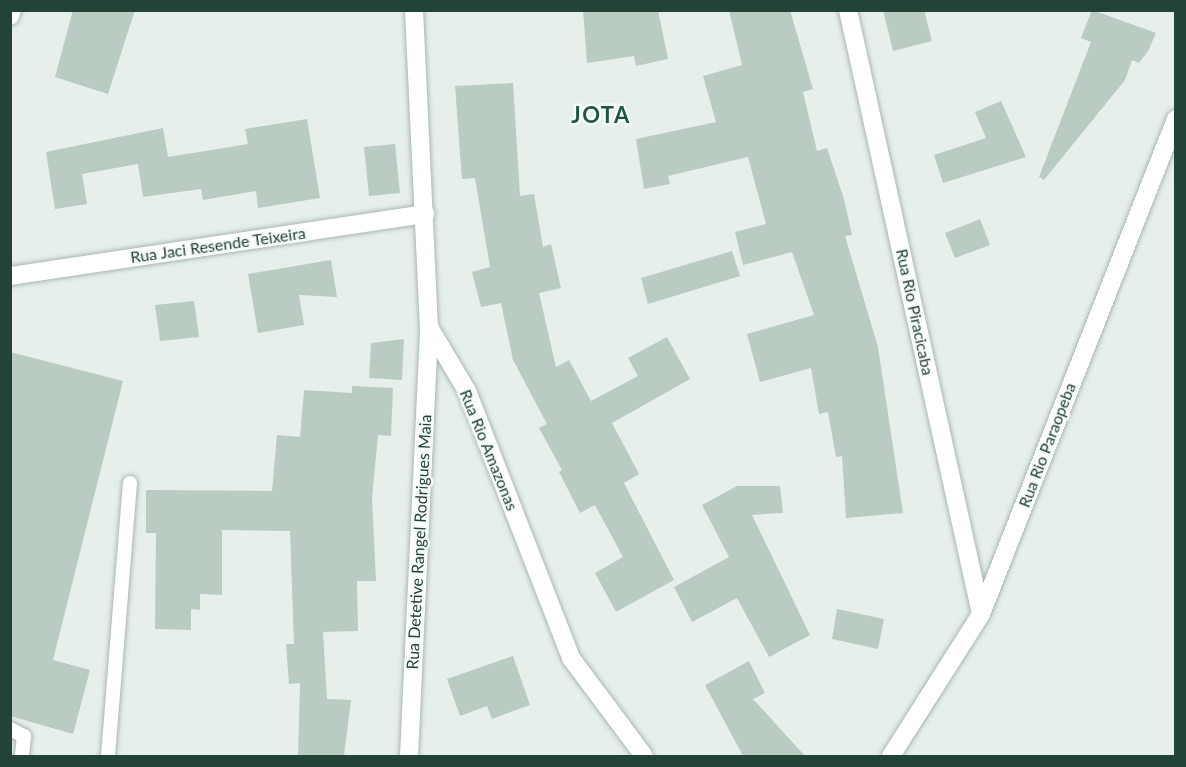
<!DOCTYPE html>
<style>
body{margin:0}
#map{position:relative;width:1186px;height:767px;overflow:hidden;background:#e6efea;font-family:Lato,sans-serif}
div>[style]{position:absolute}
.building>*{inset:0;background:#bacbc2}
.roads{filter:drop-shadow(0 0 2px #a8b8b0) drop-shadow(0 0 2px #a8b8b0)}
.lane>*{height:14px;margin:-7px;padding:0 7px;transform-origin:7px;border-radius:7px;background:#fff}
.street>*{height:18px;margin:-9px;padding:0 9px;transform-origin:9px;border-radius:9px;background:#fff}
.secondary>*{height:18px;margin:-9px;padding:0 9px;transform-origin:9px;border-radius:9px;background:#fff}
span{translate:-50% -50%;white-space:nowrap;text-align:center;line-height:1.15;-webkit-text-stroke:5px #f7fbf8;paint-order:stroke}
.street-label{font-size:16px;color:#234336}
.district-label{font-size:22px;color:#1d5742;font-weight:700;letter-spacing:1.5px}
.frame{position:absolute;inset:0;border:12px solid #234336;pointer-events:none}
</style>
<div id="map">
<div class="building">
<i style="clip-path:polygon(73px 10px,135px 10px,108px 94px,55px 77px)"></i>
<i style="clip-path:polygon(583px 10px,658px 10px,668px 59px,636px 66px,634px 56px,587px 63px)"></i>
<i style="clip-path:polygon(729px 10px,790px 10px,813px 89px,803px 92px,817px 151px,827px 148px,844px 199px,852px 235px,845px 236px,878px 347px,903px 513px,846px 518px,842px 456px,836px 457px,828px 412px,819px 414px,811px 368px,760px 382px,747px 334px,814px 315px,792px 252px,743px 265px,735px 232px,766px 224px,748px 157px,668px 176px,670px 184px,644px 189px,636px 139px,716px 122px,703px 76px,742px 65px)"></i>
<i style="clip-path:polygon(883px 10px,924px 10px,932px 41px,893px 51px)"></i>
<i style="clip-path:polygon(1092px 10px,1156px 33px,1148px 51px,1139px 63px,1132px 60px,1125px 80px,1044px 180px,1039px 177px,1091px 42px,1081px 38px)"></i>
<i style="clip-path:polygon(513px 83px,520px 196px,534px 194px,543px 247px,551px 244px,561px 288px,539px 293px,556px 367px,569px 360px,591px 401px,638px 376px,628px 358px,667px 337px,690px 379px,612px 423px,639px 474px,624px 483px,674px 580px,616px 612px,595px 573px,623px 557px,595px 505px,580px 513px,559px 472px,562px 470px,539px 428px,547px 424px,513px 360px,501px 303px,481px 307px,472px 272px,490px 267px,475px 178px,462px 179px,455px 86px)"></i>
<i style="clip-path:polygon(1001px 101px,1026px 157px,943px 183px,934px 155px,986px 138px,975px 112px)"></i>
<i style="clip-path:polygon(307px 119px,320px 198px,258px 208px,256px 191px,203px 200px,201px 189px,143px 197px,138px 164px,82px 174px,87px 204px,55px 209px,46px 152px,163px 128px,168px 157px,248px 144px,245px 129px)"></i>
<i style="clip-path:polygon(395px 144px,400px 193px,369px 196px,364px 147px)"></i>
<i style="clip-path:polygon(980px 219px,990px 245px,955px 258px,945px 233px)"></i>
<i style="clip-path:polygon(732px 251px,740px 276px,648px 304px,641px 278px)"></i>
<i style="clip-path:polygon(331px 260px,337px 297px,299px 295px,304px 325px,258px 333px,248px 274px)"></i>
<i style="clip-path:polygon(194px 301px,199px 337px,160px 341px,155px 305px)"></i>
<i style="clip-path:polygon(404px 339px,402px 380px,369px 378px,371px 343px)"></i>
<i style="clip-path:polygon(10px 352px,123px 381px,53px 660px,90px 670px,73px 734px,10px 716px)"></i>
<i style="clip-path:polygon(352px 386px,393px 388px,391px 436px,378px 435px,372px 498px,376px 581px,357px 581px,358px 631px,323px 632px,327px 699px,351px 700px,344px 756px,298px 756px,300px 683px,289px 684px,286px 644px,294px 644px,290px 531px,222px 530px,222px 595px,200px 594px,200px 610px,191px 609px,191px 630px,155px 629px,156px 533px,146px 533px,146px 490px,272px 491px,277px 435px,300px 437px,304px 390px,352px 393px)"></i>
<i style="clip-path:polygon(737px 486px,780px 486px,783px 513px,752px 515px,810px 635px,769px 657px,737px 598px,692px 622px,674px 587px,729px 557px,702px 505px)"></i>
<i style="clip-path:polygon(837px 609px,884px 619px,878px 649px,832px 639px)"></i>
<i style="clip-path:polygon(513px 656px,530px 705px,492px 719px,487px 706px,460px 716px,447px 679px)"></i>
<i style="clip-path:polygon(749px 661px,765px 693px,753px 699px,805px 756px,743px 756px,705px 685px)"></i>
</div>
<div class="roads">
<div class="lane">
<i style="left:10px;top:729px;width:16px;rotate:27deg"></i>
<i style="left:24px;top:736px;width:20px;rotate:96deg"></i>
<i style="left:108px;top:756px;width:274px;rotate:-85.4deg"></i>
</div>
<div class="street">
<i style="left:414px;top:10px;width:317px;rotate:87.3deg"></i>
<i style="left:429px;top:327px;width:74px;rotate:59.3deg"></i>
<i style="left:467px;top:391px;width:287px;rotate:68.7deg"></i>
<i style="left:571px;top:658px;width:122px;rotate:53.3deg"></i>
<i style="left:848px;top:10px;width:618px;rotate:77.58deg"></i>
<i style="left:10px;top:276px;width:420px;rotate:-8.5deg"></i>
<i style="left:409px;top:756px;width:429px;rotate:-87.3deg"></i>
<i style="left:891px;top:756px;width:168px;rotate:-57.6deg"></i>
<i style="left:981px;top:614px;width:532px;rotate:-68.5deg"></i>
</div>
<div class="secondary">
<i style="left:10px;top:16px;width:6px;rotate:-72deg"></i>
</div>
</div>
<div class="street-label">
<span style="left:218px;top:245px;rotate:-8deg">Rua Jaci Resende Teixeira</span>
<span style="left:915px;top:312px;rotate:78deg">Rua Rio Piracicaba</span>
<span style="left:1047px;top:445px;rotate:-69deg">Rua Rio Paraopeba</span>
<span style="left:489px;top:450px;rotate:68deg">Rua Rio Amazonas</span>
<span style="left:419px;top:542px;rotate:-87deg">Rua Detetive Rangel Rodrigues Maia</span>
</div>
<div class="district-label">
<span style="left:601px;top:115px">JOTA</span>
</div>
<div class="frame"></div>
</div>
